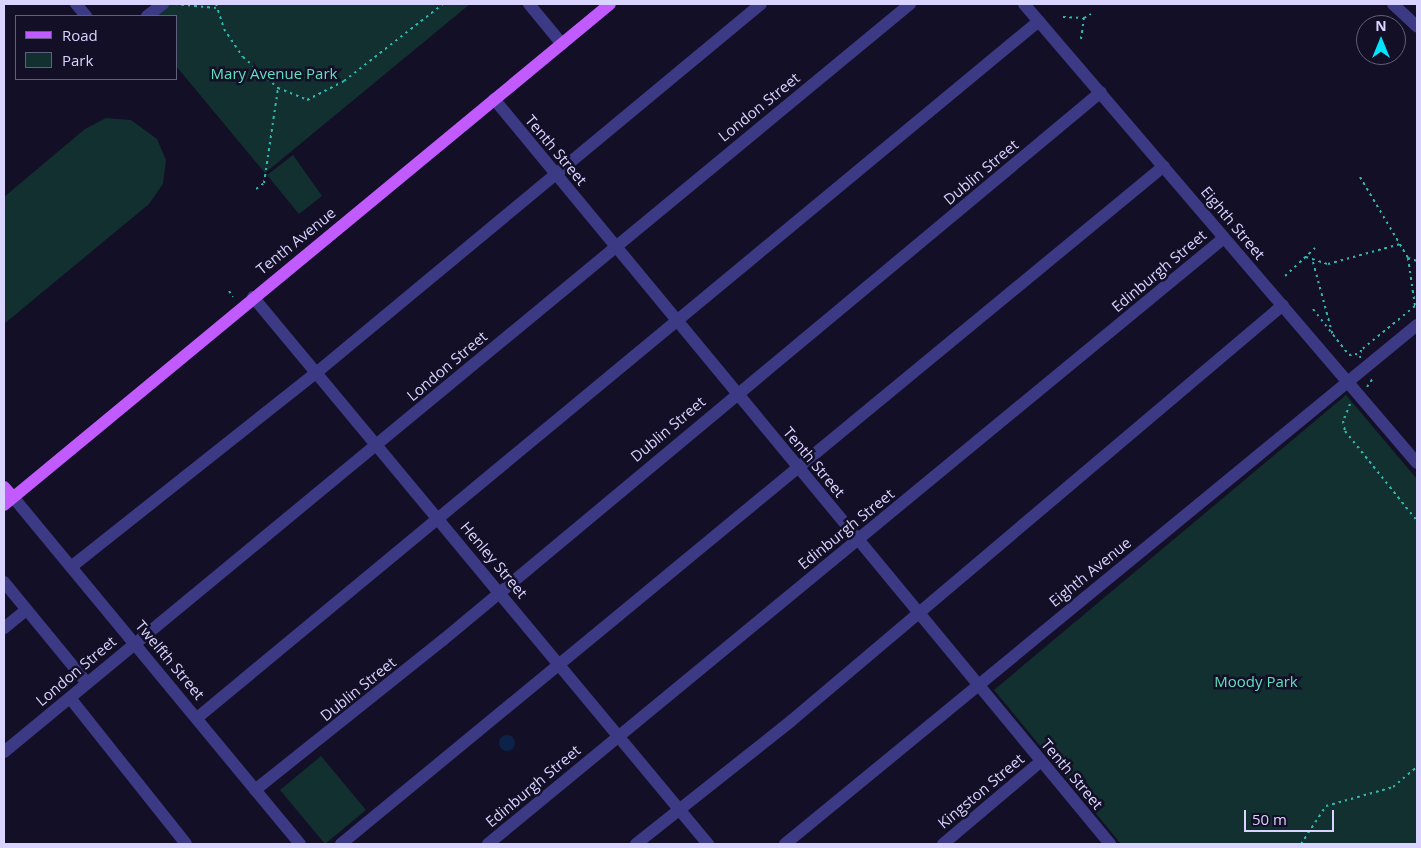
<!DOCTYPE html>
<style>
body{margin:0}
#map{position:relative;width:1421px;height:848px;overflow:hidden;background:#130f26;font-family:"Open Sans",sans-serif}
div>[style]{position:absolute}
.green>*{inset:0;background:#12302f}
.water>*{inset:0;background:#0c2248}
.round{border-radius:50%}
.path>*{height:2px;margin-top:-1px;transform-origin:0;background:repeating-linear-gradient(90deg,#2fb8b0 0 2.5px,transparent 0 6.5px)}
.minor>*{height:12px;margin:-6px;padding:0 6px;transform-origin:6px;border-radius:6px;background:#3d3a85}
.major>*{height:12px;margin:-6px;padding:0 6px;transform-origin:6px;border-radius:6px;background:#c25bff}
span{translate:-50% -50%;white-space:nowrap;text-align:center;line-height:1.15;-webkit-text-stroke:5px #130f26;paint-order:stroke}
.park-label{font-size:15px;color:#5fe0c0}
.street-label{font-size:15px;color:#d9d4ff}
.frame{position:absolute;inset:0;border:5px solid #d9d4ff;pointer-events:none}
.legend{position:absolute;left:15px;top:15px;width:162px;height:65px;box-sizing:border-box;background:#130f26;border:1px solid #625e7d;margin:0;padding:6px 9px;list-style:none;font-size:15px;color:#d9d4ff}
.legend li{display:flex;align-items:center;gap:10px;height:25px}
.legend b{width:25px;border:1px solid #625e7d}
.north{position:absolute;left:1356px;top:15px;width:50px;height:50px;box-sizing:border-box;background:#130f26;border:1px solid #625e7d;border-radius:50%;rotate:0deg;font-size:14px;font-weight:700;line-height:20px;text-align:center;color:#d9d4ff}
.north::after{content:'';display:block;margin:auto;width:18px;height:22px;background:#00e5ff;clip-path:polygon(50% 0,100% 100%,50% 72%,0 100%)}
.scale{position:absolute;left:1244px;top:810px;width:90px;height:22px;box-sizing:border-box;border:2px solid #d9d4ff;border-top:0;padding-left:6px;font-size:15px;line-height:18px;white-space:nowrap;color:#d9d4ff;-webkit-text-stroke:4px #130f26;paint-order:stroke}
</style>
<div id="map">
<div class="green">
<i style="clip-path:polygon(163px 4px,470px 4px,265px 173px,176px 66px,176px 16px,147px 16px)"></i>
<i style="clip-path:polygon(106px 118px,131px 120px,157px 139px,166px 160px,163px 184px,149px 204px,4px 324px,4px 197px,85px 129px)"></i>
<i style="clip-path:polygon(293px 155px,322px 196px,299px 214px,267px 175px)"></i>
<i style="clip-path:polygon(1346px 395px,1417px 479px,1417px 844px,1121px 844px,994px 690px)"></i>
<i style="clip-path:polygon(321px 756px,366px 810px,325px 844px,280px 790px)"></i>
</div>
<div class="water">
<i class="round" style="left:499px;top:735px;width:16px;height:16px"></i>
</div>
<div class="path">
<i style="left:175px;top:4px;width:41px;rotate:5.6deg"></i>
<i style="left:216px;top:4px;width:26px;rotate:72deg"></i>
<i style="left:224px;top:29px;width:34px;rotate:56deg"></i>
<i style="left:243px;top:57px;width:47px;rotate:41.5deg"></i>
<i style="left:278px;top:88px;width:31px;rotate:22deg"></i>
<i style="left:307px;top:100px;width:42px;rotate:-27.2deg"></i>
<i style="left:344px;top:81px;width:125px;rotate:-37.9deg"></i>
<i style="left:1063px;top:17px;width:21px;rotate:3deg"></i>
<i style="left:1081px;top:39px;width:21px;rotate:-82deg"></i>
<i style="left:1084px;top:18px;width:8px;rotate:-30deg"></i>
<i style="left:1360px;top:177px;width:94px;rotate:59.3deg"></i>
<i style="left:1408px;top:258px;width:49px;rotate:81.7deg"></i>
<i style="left:1415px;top:306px;width:70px;rotate:140.8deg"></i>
<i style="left:1361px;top:350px;width:8px;rotate:97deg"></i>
<i style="left:256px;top:189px;width:10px;rotate:-37deg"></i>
<i style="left:264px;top:183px;width:96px;rotate:-81.6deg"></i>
<i style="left:1306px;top:257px;width:23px;rotate:18deg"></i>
<i style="left:1328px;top:264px;width:75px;rotate:-15.5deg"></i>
<i style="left:1408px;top:258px;width:9px;rotate:18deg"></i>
<i style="left:1313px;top:262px;width:77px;rotate:74.9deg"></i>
<i style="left:1285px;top:276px;width:41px;rotate:-43deg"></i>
<i style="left:229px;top:291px;width:7px;rotate:56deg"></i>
<i style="left:1313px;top:309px;width:58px;rotate:52deg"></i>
<i style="left:1349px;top:355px;width:8px;rotate:-7deg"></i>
<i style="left:1367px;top:387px;width:11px;rotate:-56deg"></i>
<i style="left:1350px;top:404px;width:18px;rotate:112deg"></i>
<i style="left:1343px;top:421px;width:10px;rotate:79deg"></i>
<i style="left:1345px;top:431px;width:115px;rotate:51.3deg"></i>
<i style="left:1301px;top:844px;width:45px;rotate:-56.7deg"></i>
<i style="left:1326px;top:806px;width:70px;rotate:-15.8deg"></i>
<i style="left:1393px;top:787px;width:31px;rotate:-40deg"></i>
</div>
<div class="minor">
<i style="left:76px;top:4px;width:16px;rotate:50deg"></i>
<i style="left:529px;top:4px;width:52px;rotate:50.5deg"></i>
<i style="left:1024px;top:4px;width:604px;rotate:49.43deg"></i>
<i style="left:1393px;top:4px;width:33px;rotate:43deg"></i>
<i style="left:147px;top:16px;width:20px;rotate:-37deg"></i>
<i style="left:494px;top:99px;width:967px;rotate:50.41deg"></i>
<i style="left:253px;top:297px;width:712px;rotate:50.25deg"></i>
<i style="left:13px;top:497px;width:450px;rotate:50.4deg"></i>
<i style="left:71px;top:567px;width:313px;rotate:-38.4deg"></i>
<i style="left:316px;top:373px;width:578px;rotate:-39.67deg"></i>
<i style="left:4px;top:582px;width:131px;rotate:50.6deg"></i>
<i style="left:4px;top:628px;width:28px;rotate:-39deg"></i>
<i style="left:70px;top:698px;width:186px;rotate:51.5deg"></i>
<i style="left:197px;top:718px;width:1093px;rotate:-39.62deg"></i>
<i style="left:4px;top:752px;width:1175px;rotate:-39.54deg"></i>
<i style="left:255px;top:790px;width:241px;rotate:-38.6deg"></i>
<i style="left:443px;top:640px;width:856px;rotate:-39.79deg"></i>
<i style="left:341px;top:844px;width:1066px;rotate:-39.48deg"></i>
<i style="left:488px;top:844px;width:953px;rotate:-39.47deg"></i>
<i style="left:636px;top:844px;width:198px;rotate:-38.4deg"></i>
<i style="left:791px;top:721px;width:644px;rotate:-40.22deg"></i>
<i style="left:785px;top:844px;width:818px;rotate:-39.39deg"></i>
<i style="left:943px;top:844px;width:127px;rotate:-40.2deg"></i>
</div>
<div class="major">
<i style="left:4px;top:487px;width:13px;rotate:48deg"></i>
<i style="left:4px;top:505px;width:786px;rotate:-39.58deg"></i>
</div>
<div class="park-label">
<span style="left:274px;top:74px">Mary Avenue Park</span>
<span style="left:1256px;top:682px">Moody Park</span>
</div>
<div class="street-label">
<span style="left:759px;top:107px;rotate:-39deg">London Street</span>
<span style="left:556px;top:150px;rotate:50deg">Tenth Street</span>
<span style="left:981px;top:172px;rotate:-40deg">Dublin Street</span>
<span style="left:1233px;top:223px;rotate:50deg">Eighth Street</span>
<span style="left:296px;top:241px;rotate:-39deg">Tenth Avenue</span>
<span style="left:1159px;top:271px;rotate:-40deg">Edinburgh Street</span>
<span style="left:447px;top:366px;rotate:-40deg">London Street</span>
<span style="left:668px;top:429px;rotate:-40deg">Dublin Street</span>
<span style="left:814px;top:462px;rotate:50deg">Tenth Street</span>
<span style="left:846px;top:529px;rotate:-39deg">Edinburgh Street</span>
<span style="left:494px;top:560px;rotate:50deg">Henley Street</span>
<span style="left:1090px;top:572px;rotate:-39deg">Eighth Avenue</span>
<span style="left:170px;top:660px;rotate:50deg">Twelfth Street</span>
<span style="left:76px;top:671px;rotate:-40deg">London Street</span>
<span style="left:358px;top:689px;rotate:-39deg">Dublin Street</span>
<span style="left:1072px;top:774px;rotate:50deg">Tenth Street</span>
<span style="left:533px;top:786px;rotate:-40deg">Edinburgh Street</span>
<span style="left:981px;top:791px;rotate:-40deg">Kingston Street</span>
</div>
<div class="frame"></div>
<ul class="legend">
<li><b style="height:6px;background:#c25bff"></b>Road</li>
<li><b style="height:14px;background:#12302f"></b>Park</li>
</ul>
<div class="north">N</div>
<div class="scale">50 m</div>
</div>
